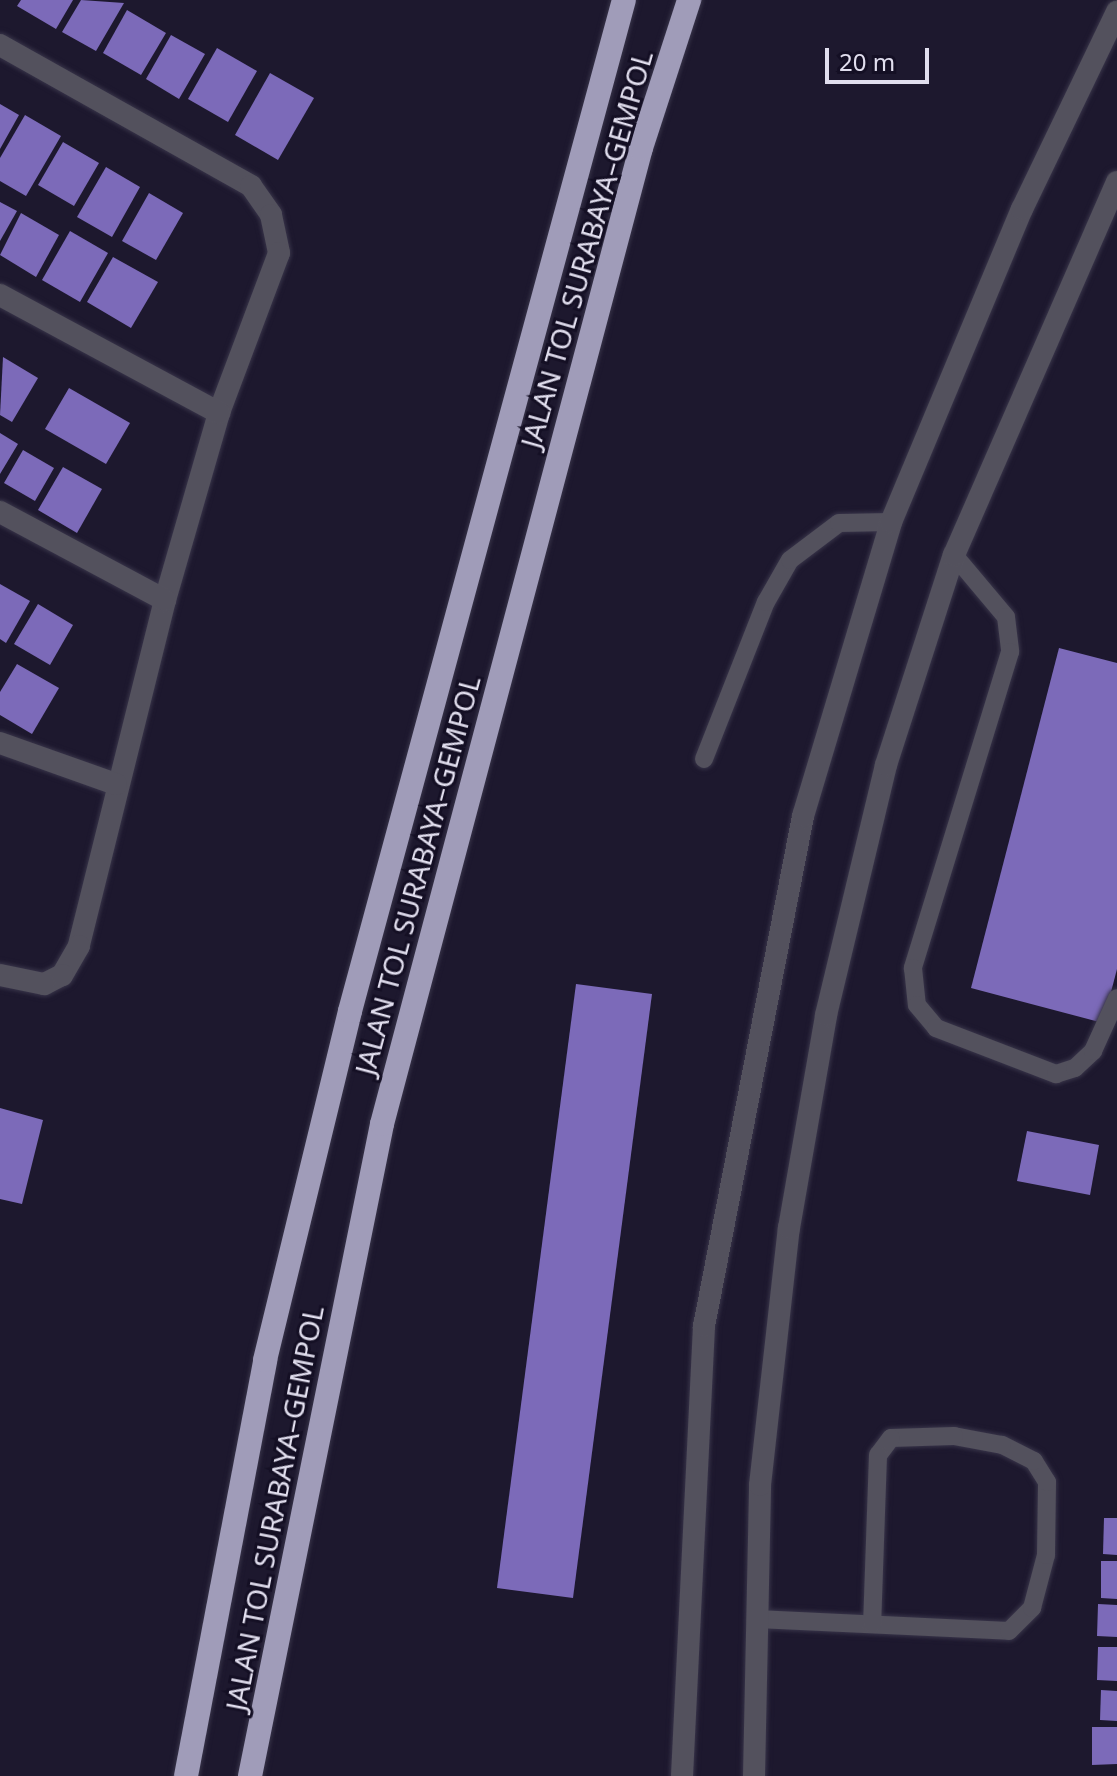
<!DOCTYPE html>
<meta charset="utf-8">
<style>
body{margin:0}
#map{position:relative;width:1117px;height:1776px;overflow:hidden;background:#1d182e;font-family:"Noto Sans",sans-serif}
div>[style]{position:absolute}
.building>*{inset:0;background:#7c6ab9}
.roads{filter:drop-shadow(0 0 2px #383449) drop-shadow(0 0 2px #383449)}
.service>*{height:18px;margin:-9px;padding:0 9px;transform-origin:9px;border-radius:9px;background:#53515d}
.minor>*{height:22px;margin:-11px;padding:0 11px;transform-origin:11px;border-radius:11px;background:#53515d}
.motorway>*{height:24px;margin:-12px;padding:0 12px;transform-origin:12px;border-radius:12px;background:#a09cb9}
span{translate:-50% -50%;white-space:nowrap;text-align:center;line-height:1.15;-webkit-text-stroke:6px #140f24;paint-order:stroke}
.street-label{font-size:28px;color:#e1deee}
.scale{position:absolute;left:825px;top:48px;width:104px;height:36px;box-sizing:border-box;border:4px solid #e1deee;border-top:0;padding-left:10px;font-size:24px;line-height:28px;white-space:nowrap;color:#e1deee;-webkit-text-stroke:6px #140f24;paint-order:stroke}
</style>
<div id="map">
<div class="building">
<i style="clip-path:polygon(21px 0,73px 0,56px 29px,17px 6px)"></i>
<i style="clip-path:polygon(81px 0,124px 3px,96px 51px,62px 32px)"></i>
<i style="clip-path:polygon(127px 10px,166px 33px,141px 75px,103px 53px)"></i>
<i style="clip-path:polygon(171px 35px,205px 54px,179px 99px,146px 79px)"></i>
<i style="clip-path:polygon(217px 48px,257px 71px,228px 122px,188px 99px)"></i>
<i style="clip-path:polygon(270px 73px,314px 98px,278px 160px,235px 135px)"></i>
<i style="clip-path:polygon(0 104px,19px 115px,0 149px)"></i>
<i style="clip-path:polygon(25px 115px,61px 136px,26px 196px,0 181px,0 158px)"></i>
<i style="clip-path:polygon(63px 142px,99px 163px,74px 206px,38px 185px)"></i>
<i style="clip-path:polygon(106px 167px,140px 187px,112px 237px,77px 217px)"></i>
<i style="clip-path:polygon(149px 193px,183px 213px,156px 260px,122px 241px)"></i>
<i style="clip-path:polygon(0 202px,17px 211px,0 241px)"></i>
<i style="clip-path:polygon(21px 213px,59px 235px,36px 277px,0 255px)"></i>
<i style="clip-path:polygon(70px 231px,108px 253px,80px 302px,42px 280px)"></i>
<i style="clip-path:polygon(113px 257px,158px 282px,131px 328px,87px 302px)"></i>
<i style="clip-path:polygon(3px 357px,38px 378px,12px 422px,0 415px)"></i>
<i style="clip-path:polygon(69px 388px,130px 423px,106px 464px,45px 429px)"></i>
<i style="clip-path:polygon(0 433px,18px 444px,0 474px)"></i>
<i style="clip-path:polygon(23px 450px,54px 468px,35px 501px,4px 483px)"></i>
<i style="clip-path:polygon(63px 467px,102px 489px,77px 533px,38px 510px)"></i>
<i style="clip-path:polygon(0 584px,30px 601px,6px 643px,0 639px)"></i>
<i style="clip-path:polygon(38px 604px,73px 625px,50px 665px,14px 644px)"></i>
<i style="clip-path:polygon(1059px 648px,1117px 663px,1117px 969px,1103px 1023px,971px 988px)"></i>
<i style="clip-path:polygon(17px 664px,59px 688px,32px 734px,0 715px,0 692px)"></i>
<i style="clip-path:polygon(576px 984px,652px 994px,573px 1598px,497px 1588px)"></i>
<i style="clip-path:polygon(0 1108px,43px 1120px,22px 1204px,0 1199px)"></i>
<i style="clip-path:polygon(1027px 1131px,1099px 1145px,1090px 1195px,1017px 1181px)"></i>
<i style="clip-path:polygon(1104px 1518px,1117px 1518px,1117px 1555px,1103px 1554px)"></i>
<i style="clip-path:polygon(1101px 1561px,1117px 1561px,1117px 1599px,1101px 1598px)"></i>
<i style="clip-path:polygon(1098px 1604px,1117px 1605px,1117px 1637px,1097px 1636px)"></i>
<i style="clip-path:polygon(1098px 1647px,1117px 1647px,1117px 1681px,1097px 1680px)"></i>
<i style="clip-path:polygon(1101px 1690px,1117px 1691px,1117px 1721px,1100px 1720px)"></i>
<i style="clip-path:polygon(1092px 1727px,1117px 1727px,1117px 1764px,1092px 1765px)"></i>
</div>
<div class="roads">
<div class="service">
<i style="left:954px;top:555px;width:81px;rotate:50deg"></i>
<i style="left:1006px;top:617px;width:35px;rotate:83deg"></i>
<i style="left:1010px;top:652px;width:331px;rotate:107.1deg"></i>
<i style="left:913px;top:968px;width:37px;rotate:84deg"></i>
<i style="left:917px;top:1005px;width:30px;rotate:50deg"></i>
<i style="left:936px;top:1028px;width:129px;rotate:21deg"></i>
<i style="left:1056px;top:1074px;width:20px;rotate:-18deg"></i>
<i style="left:1075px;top:1068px;width:25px;rotate:-43deg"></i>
<i style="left:1093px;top:1051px;width:58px;rotate:-65.6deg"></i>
<i style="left:704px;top:759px;width:169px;rotate:-68.5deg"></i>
<i style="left:766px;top:602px;width:48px;rotate:-60.3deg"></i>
<i style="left:790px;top:560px;width:61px;rotate:-37.1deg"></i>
<i style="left:839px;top:523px;width:52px;rotate:-1.1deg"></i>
<i style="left:757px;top:1619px;width:252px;rotate:2.7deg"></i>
<i style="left:1009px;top:1631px;width:33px;rotate:-45deg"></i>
<i style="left:1032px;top:1608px;width:55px;rotate:-75.2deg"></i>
<i style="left:1046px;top:1555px;width:73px;rotate:-89.2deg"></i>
<i style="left:1047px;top:1482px;width:25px;rotate:-122deg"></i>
<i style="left:1034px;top:1461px;width:36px;rotate:-153deg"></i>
<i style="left:1002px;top:1445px;width:49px;rotate:-169.4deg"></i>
<i style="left:954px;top:1436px;width:63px;rotate:178.2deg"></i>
<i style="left:891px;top:1438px;width:21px;rotate:127deg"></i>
<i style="left:878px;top:1455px;width:169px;rotate:92deg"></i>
</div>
<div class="minor">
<i style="left:0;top:45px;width:288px;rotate:29.3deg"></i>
<i style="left:251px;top:186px;width:35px;rotate:55deg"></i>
<i style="left:271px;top:215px;width:39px;rotate:78deg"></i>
<i style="left:279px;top:253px;width:171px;rotate:110.6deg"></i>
<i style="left:219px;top:413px;width:195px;rotate:106.1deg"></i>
<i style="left:165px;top:600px;width:357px;rotate:104deg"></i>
<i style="left:79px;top:946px;width:34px;rotate:120deg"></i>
<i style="left:62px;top:975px;width:20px;rotate:153deg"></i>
<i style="left:44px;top:984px;width:45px;rotate:-168.4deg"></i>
<i style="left:0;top:295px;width:249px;rotate:28.3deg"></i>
<i style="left:0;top:512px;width:187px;rotate:28.1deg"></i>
<i style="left:0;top:743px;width:123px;rotate:19.5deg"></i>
<i style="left:682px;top:1776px;width:451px;rotate:-87.2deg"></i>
<i style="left:704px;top:1326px;width:520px;rotate:-79.01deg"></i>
<i style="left:803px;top:816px;width:307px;rotate:-73.3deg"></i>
<i style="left:891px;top:522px;width:339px;rotate:-67.3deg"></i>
<i style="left:1022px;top:209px;width:219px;rotate:-64.3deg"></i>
<i style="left:754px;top:1776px;width:291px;rotate:-88.8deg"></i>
<i style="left:760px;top:1485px;width:259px;rotate:-83.6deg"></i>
<i style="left:789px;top:1228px;width:216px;rotate:-80.1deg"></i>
<i style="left:826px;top:1015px;width:257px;rotate:-76.5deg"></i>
<i style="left:886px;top:765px;width:221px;rotate:-72.1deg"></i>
<i style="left:954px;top:555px;width:407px;rotate:-66.4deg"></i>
</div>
<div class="motorway">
<i style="left:186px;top:1776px;width:423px;rotate:-79.2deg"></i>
<i style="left:265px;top:1360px;width:359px;rotate:-76.3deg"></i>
<i style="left:350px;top:1011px;width:1047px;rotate:-74.84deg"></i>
<i style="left:250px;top:1776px;width:665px;rotate:-78.55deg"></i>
<i style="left:382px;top:1124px;width:1010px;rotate:-75.14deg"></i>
<i style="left:641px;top:148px;width:156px;rotate:-72deg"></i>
</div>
</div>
<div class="street-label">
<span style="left:586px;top:249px;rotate:-74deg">JALAN TOL SURABAYA–GEMPOL</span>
<span style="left:417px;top:875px;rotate:-75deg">JALAN TOL SURABAYA–GEMPOL</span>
<span style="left:274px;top:1508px;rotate:-79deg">JALAN TOL SURABAYA–GEMPOL</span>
</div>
<div class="scale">20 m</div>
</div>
